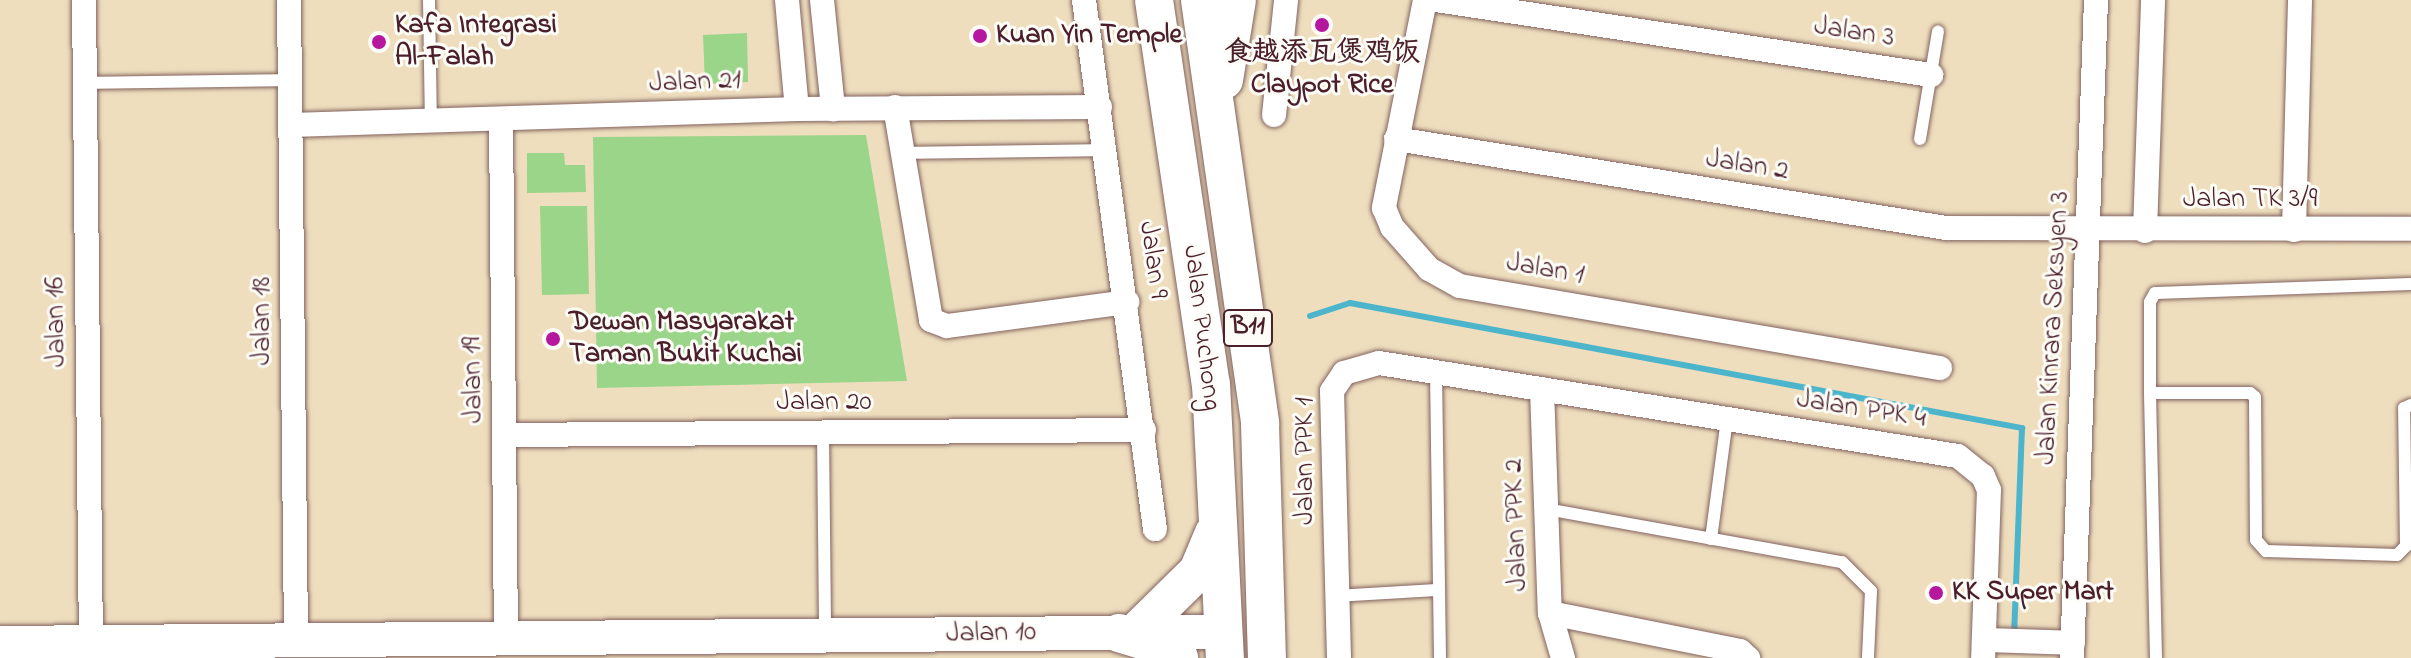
<!DOCTYPE html>
<meta charset="utf-8">
<style>
body{margin:0}
#map{position:relative;width:2411px;height:658px;overflow:hidden;background:#eedebe;font-family:"Indie Flower","LXGW WenKai TC",sans-serif}
div>[style]{position:absolute}
.green>*{inset:0;background:#9ad589}
.stream>*{height:6px;margin:-3px;padding:0 3px;transform-origin:3px;border-radius:3px;background:#4db5cb}
.roads{filter:drop-shadow(0 0 2px #83625e) drop-shadow(0 0 2px #83625e)}
.lane>*{height:12px;margin:-6px;padding:0 6px;transform-origin:6px;border-radius:6px;background:#fff}
.street>*{height:24px;margin:-12px;padding:0 12px;transform-origin:12px;border-radius:12px;background:#fff}
.secondary>*{height:34px;margin:-17px;padding:0 17px;transform-origin:17px;border-radius:17px;background:#fff}
.primary>*{height:38px;margin:-19px;padding:0 19px;transform-origin:19px;border-radius:19px;background:#fff}
.dots>*{width:22px;height:22px;translate:-50% -50%;box-sizing:border-box;border:4px solid #fdfcf7;border-radius:50%}
span{translate:-50% -50%;white-space:nowrap;text-align:center;line-height:1.15;-webkit-text-stroke:6px #fdfcf7;paint-order:stroke}
.shield-label span{padding:2px 6px;background:#fdfcf7;border:2px solid;border-radius:6px;-webkit-text-stroke-width:0}
.shield-label{font-size:26px;color:#4a1f2b;font-weight:700}
.poi-label{font-size:28px;color:#4a1f2b;font-weight:700}
.left{translate:0 -50%;text-align:left}
.street-label{font-size:28px;color:#4a1f2b}
</style>
<div id="map">
<div class="green">
<i style="clip-path:polygon(747px 33px,748px 82px,705px 84px,703px 35px)"></i>
<i style="clip-path:polygon(866px 135px,907px 381px,597px 388px,593px 137px)"></i>
<i style="clip-path:polygon(527px 153px,564px 153px,565px 165px,585px 165px,586px 192px,527px 193px)"></i>
<i style="clip-path:polygon(540px 206px,587px 206px,589px 294px,542px 295px)"></i>
</div>
<div class="stream">
<i style="left:1310px;top:316px;width:42px;rotate:-18deg"></i>
<i style="left:1350px;top:303px;width:684px;rotate:10.54deg"></i>
<i style="left:2022px;top:428px;width:207px;rotate:92.2deg"></i>
</div>
<div class="roads">
<div class="lane">
<i style="left:429px;top:0;width:121px;rotate:89.1deg"></i>
<i style="left:84px;top:83px;width:206px;rotate:-0.8deg"></i>
<i style="left:1920px;top:139px;width:109px;rotate:-80.5deg"></i>
<i style="left:903px;top:153px;width:204px;rotate:-0.8deg"></i>
<i style="left:1436px;top:372px;width:286px;rotate:89.2deg"></i>
<i style="left:2150px;top:393px;width:100px"></i>
<i style="left:2250px;top:393px;width:6px;rotate:39deg"></i>
<i style="left:2255px;top:397px;width:143px;rotate:89.6deg"></i>
<i style="left:2256px;top:540px;width:15px;rotate:48deg"></i>
<i style="left:2266px;top:551px;width:131px;rotate:1.7deg"></i>
<i style="left:2397px;top:555px;width:13px;rotate:-45deg"></i>
<i style="left:2406px;top:546px;width:138px;rotate:-90.8deg"></i>
<i style="left:2404px;top:408px;width:8px;rotate:-23deg"></i>
<i style="left:823px;top:433px;width:200px;rotate:89.4deg"></i>
<i style="left:1546px;top:509px;width:301px;rotate:10.2deg"></i>
<i style="left:1842px;top:562px;width:41px;rotate:45deg"></i>
<i style="left:1871px;top:591px;width:67px;rotate:92.6deg"></i>
<i style="left:1711px;top:539px;width:121px;rotate:-82.4deg"></i>
<i style="left:1337px;top:596px;width:102px;rotate:-3.4deg"></i>
<i style="left:2156px;top:658px;width:265px;rotate:-91.3deg"></i>
<i style="left:2150px;top:393px;width:91px;rotate:-90deg"></i>
<i style="left:2150px;top:302px;width:10px;rotate:-61deg"></i>
<i style="left:2155px;top:293px;width:256px;rotate:-2deg"></i>
</div>
<div class="street">
<i style="left:84px;top:0;width:643px;rotate:89.38deg"></i>
<i style="left:289px;top:0;width:641px;rotate:89.37deg"></i>
<i style="left:787px;top:0;width:109px;rotate:84.8deg"></i>
<i style="left:822px;top:0;width:110px;rotate:84.2deg"></i>
<i style="left:1084px;top:0;width:534px;rotate:82.36deg"></i>
<i style="left:1425px;top:0;width:212px;rotate:101.2deg"></i>
<i style="left:1384px;top:208px;width:21px;rotate:67deg"></i>
<i style="left:1392px;top:227px;width:56px;rotate:48.6deg"></i>
<i style="left:1429px;top:269px;width:35px;rotate:29deg"></i>
<i style="left:1460px;top:286px;width:487px;rotate:9.7deg"></i>
<i style="left:1436px;top:0;width:501px;rotate:8.62deg"></i>
<i style="left:895px;top:107px;width:216px;rotate:80.4deg"></i>
<i style="left:931px;top:320px;width:17px;rotate:21deg"></i>
<i style="left:947px;top:326px;width:182px;rotate:-7.6deg"></i>
<i style="left:1274px;top:115px;width:116px;rotate:-84deg"></i>
<i style="left:501px;top:119px;width:520px;rotate:89.45deg"></i>
<i style="left:291px;top:125px;width:506px;rotate:-1.81deg"></i>
<i style="left:797px;top:109px;width:303px;rotate:-0.4deg"></i>
<i style="left:1396px;top:139px;width:557px;rotate:9.19deg"></i>
<i style="left:1946px;top:228px;width:465px;rotate:0.1deg"></i>
<i style="left:2294px;top:230px;width:230px;rotate:-88.5deg"></i>
<i style="left:2145px;top:231px;width:231px;rotate:-88deg"></i>
<i style="left:1542px;top:389px;width:224px;rotate:88deg"></i>
<i style="left:1550px;top:613px;width:47px;rotate:73.9deg"></i>
<i style="left:504px;top:435px;width:640px;rotate:-0.45deg"></i>
<i style="left:1550px;top:613px;width:194px;rotate:11.3deg"></i>
<i style="left:1740px;top:651px;width:11px;rotate:41deg"></i>
<i style="left:1984px;top:640px;width:89px;rotate:1.9deg"></i>
<i style="left:1339px;top:658px;width:267px;rotate:-91.5deg"></i>
<i style="left:1332px;top:391px;width:22px;rotate:-56deg"></i>
<i style="left:1344px;top:373px;width:36px;rotate:-16deg"></i>
<i style="left:1379px;top:363px;width:586px;rotate:9.13deg"></i>
<i style="left:1958px;top:456px;width:32px;rotate:39deg"></i>
<i style="left:1983px;top:476px;width:15px;rotate:67deg"></i>
<i style="left:1989px;top:490px;width:168px;rotate:92deg"></i>
<i style="left:2072px;top:658px;width:658px;rotate:-87.91deg"></i>
</div>
<div class="secondary">
<i style="left:0;top:643px;width:1220px;rotate:-0.52deg"></i>
</div>
<div class="primary">
<i style="left:1154px;top:0;width:388px;rotate:81.6deg"></i>
<i style="left:1211px;top:384px;width:274px;rotate:87.1deg"></i>
<i style="left:1200px;top:0;width:428px;rotate:81.9deg"></i>
<i style="left:1260px;top:424px;width:234px;rotate:88.3deg"></i>
<i style="left:1224px;top:80px;width:81px;rotate:-80.8deg"></i>
<i style="left:1136px;top:632px;width:87px;rotate:-44.5deg"></i>
<i style="left:1198px;top:571px;width:41px;rotate:-67.2deg"></i>
<i style="left:1119px;top:633px;width:51px;rotate:17deg"></i>
<i style="left:1168px;top:648px;width:15px;rotate:42deg"></i>
</div>
</div>
<div class="dots">
<i style="left:1322px;top:25px;background:#b5179e"></i>
<i style="left:980px;top:36px;background:#b5179e"></i>
<i style="left:379px;top:42px;background:#b5179e"></i>
<i style="left:553px;top:339px;background:#b5179e"></i>
<i style="left:1936px;top:593px;background:#b5179e"></i>
</div>
<div class="shield-label">
<span style="left:1248px;top:328px">B11</span>
</div>
<div class="poi-label">
<span class="left" style="left:395px;top:42px">Kafa Integrasi<br>Al-Falah</span>
<span class="left" style="left:996px;top:36px">Kuan Yin Temple</span>
<span style="left:1322px;top:70px">食越添瓦煲鸡饭<br>Claypot Rice</span>
<span class="left" style="left:569px;top:339px">Dewan Masyarakat<br>Taman Bukit Kuchai</span>
<span class="left" style="left:1952px;top:593px">KK Super Mart</span>
</div>
<div class="street-label">
<span style="left:1854px;top:33px;rotate:9deg">Jalan 3</span>
<span style="left:695px;top:83px;rotate:-2deg">Jalan 21</span>
<span style="left:1747px;top:166px;rotate:9deg">Jalan 2</span>
<span style="left:2250px;top:200px">Jalan TK 3/9</span>
<span style="left:1152px;top:260px;rotate:82deg">Jalan 9</span>
<span style="left:1545px;top:270px;rotate:10deg">Jalan 1</span>
<span style="left:263px;top:321px;rotate:-90deg">Jalan 18</span>
<span style="left:57px;top:322px;rotate:-91deg">Jalan 16</span>
<span style="left:1201px;top:328px;rotate:83deg">Jalan Puchong</span>
<span style="left:2054px;top:328px;rotate:-87deg">Jalan Kinrara Seksyen 3</span>
<span style="left:474px;top:380px;rotate:-91deg">Jalan 19</span>
<span style="left:824px;top:403px">Jalan 20</span>
<span style="left:1861px;top:410px;rotate:9deg">Jalan PPK 4</span>
<span style="left:1306px;top:461px;rotate:-90deg">Jalan PPK 1</span>
<span style="left:1517px;top:525px;rotate:-92deg">Jalan PPK 2</span>
<span style="left:991px;top:634px;rotate:-1deg">Jalan 10</span>
</div>
</div>
